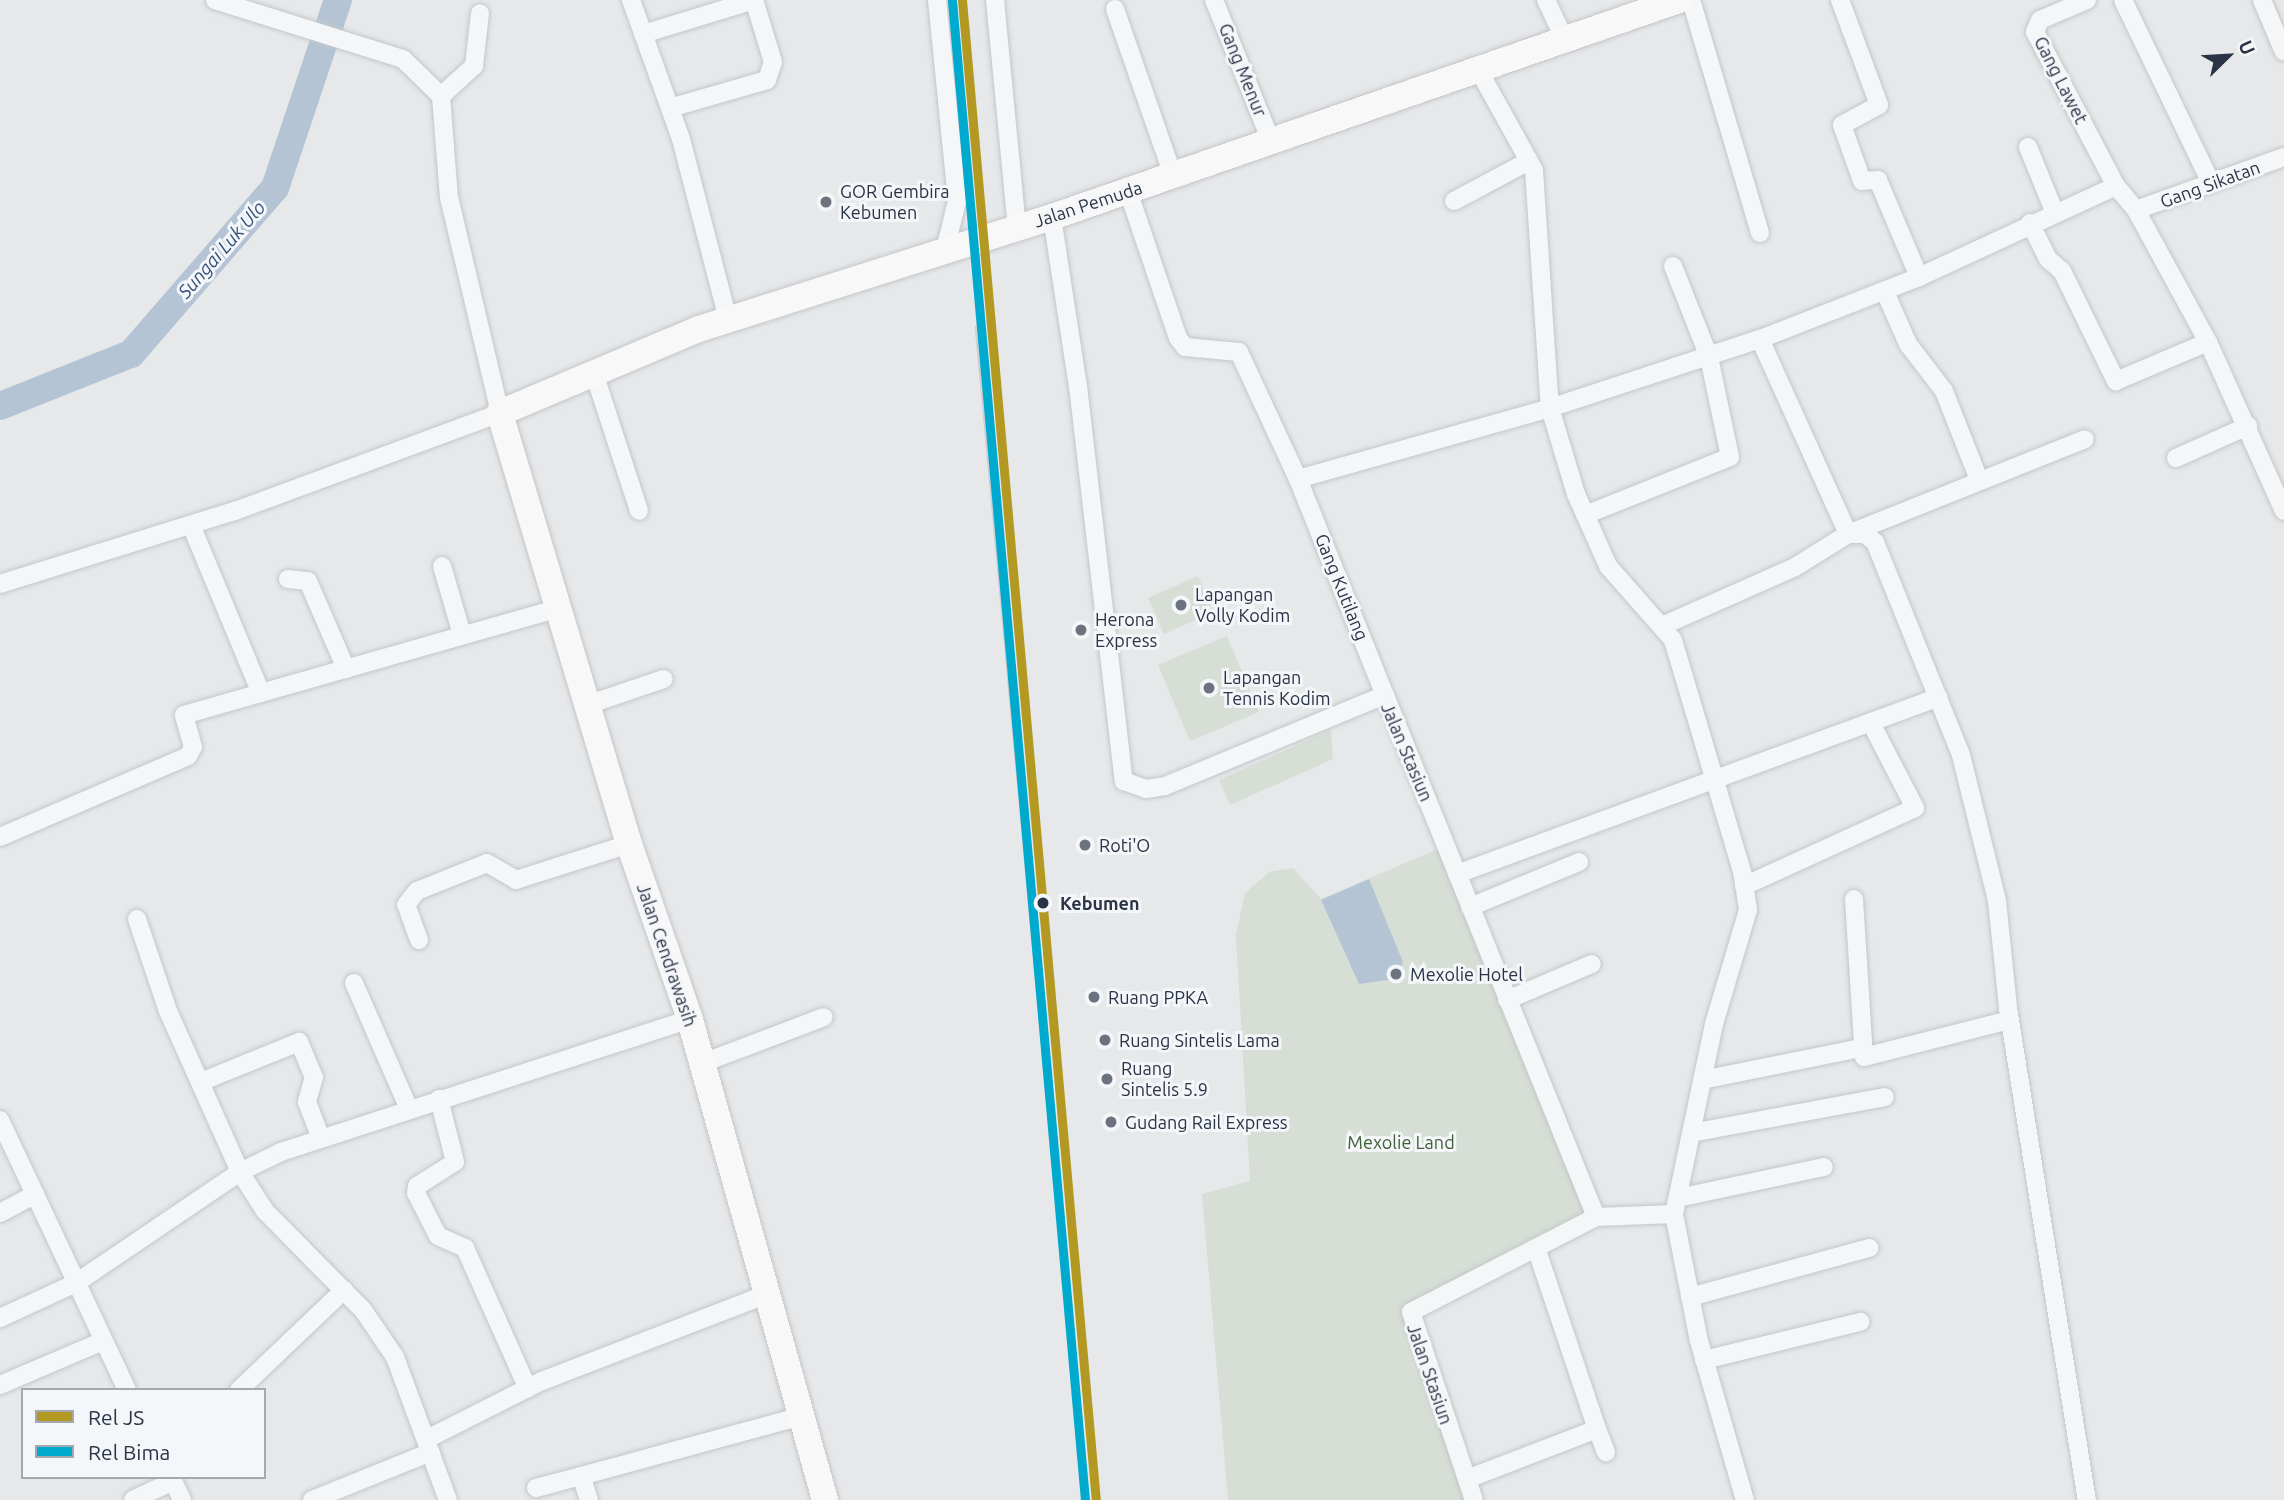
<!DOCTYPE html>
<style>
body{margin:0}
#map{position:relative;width:2284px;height:1500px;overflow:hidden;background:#e6e8ea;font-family:Ubuntu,sans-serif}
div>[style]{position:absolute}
.green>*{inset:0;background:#d6ded6}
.water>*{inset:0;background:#b4c4d5}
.river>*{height:28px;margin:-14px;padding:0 14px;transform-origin:14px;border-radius:14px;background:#b4c4d5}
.roads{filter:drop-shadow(0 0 2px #c4c6c8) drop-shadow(0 0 2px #c4c6c8)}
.street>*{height:18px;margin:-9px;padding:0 9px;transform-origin:9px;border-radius:9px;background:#f5f6f7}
.secondary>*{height:26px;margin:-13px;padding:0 13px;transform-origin:13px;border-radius:13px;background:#f8f8f8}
.rail>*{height:7px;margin-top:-3.5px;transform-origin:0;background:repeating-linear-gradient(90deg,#f4f6f9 0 13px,#cecfd2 0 26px);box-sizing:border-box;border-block:2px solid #cecfd2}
.rail-1>*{height:9px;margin:-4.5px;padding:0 4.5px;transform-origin:4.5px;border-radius:4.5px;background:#b39821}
.rail-2>*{height:9px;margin:-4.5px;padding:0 4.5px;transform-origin:4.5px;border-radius:4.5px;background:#00a9ce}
.dots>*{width:19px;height:19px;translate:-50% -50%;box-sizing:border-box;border:4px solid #f4f6f9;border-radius:50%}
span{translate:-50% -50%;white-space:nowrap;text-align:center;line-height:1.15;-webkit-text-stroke:6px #f4f6f9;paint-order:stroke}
.street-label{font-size:18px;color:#2b3445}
.poi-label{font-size:18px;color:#2b3445}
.left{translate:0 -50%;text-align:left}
.stop-label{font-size:18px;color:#2b3445;font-weight:700}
.park-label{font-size:18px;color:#3f6138}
.water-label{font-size:19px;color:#34527a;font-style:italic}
.legend{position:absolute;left:21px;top:1388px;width:245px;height:91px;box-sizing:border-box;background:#f4f6f9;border:2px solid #a4a8b1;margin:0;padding:9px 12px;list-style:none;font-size:21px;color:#2b3445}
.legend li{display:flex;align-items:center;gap:14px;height:35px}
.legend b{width:35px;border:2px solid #a4a8b1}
.north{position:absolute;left:2193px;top:21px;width:70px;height:70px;-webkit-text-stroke:5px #f4f6f9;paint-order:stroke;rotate:66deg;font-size:19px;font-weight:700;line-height:28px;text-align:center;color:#2b3445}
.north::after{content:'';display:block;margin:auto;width:24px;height:32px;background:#2b3445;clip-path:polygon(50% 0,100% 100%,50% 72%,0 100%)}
</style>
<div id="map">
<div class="green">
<i style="clip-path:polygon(1198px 576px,1213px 612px,1164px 634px,1148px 598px)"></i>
<i style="clip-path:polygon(1227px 636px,1259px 712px,1190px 741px,1158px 665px)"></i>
<i style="clip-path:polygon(1331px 730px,1333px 759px,1230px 805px,1219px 780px)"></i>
<i style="clip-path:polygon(1445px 846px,1596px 1217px,1404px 1310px,1472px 1500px,1228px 1500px,1202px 1194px,1250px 1181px,1236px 935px,1245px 893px,1269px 872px,1293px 868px,1321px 899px)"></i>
</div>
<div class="water">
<i style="clip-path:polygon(1369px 879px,1403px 962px,1395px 979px,1359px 984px,1321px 900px)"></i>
</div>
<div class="river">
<i style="left:0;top:406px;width:141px;rotate:-21.7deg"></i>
<i style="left:131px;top:354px;width:220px;rotate:-49.1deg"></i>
<i style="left:275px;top:188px;width:198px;rotate:-71.5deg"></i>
</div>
<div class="roads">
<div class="street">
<i style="left:631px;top:0;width:148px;rotate:70.2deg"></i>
<i style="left:681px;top:139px;width:187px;rotate:75.4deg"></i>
<i style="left:937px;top:0;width:202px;rotate:84.3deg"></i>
<i style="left:957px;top:201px;width:50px;rotate:103.8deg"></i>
<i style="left:995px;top:0;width:228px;rotate:84.5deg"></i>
<i style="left:1214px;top:0;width:152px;rotate:68deg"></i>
<i style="left:1546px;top:0;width:42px;rotate:64.7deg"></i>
<i style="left:1691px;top:0;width:243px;rotate:73.5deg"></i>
<i style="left:1840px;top:0;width:112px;rotate:69.6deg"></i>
<i style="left:1879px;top:105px;width:42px;rotate:151.6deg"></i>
<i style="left:1842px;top:125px;width:59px;rotate:70.3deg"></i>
<i style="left:1862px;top:181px;width:16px;rotate:-4deg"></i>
<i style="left:1878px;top:180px;width:105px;rotate:67.1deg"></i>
<i style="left:2087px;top:0;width:51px;rotate:156.9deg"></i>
<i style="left:2040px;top:20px;width:13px;rotate:113deg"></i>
<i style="left:2035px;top:32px;width:174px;rotate:62.3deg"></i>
<i style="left:2123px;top:0;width:203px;rotate:64.3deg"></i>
<i style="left:2262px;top:0;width:56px;rotate:67.1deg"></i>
<i style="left:1115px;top:9px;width:177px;rotate:70.8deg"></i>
<i style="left:643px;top:34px;width:116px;rotate:-17deg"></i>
<i style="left:1478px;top:69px;width:115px;rotate:61deg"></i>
<i style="left:1534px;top:170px;width:239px;rotate:86.2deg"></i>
<i style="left:1550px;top:408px;width:90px;rotate:73.2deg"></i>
<i style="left:1576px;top:494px;width:79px;rotate:66deg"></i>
<i style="left:1608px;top:566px;width:98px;rotate:48.7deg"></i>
<i style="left:1673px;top:640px;width:241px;rotate:73.4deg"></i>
<i style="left:1742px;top:871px;width:39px;rotate:81deg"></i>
<i style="left:1748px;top:910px;width:119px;rotate:106.6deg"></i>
<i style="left:1714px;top:1024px;width:194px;rotate:101.9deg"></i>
<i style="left:1674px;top:1214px;width:129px;rotate:78.9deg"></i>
<i style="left:1699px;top:1341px;width:166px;rotate:73.9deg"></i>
<i style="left:441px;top:96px;width:45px;rotate:-42.3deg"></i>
<i style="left:474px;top:66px;width:53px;rotate:-83.5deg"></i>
<i style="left:670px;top:108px;width:101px;rotate:-16.1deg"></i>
<i style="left:767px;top:80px;width:19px;rotate:-72deg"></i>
<i style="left:773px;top:62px;width:65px;rotate:-107deg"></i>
<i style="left:2028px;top:147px;width:71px;rotate:67.8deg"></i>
<i style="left:1128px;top:191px;width:155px;rotate:71.2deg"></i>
<i style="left:1178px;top:338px;width:11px;rotate:52deg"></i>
<i style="left:1185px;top:347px;width:54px;rotate:5.3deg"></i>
<i style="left:1239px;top:352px;width:140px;rotate:65.1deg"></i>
<i style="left:1298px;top:479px;width:262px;rotate:-15.7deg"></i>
<i style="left:1550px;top:408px;width:221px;rotate:-18.2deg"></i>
<i style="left:1760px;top:339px;width:171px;rotate:-21.3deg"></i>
<i style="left:1919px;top:277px;width:217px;rotate:-24.8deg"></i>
<i style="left:2116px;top:186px;width:31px;rotate:50deg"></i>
<i style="left:2136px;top:210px;width:150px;rotate:61.4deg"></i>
<i style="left:2208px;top:342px;width:185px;rotate:65.8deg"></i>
<i style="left:1454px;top:201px;width:85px;rotate:-28.1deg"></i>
<i style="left:2136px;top:210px;width:157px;rotate:-19.7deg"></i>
<i style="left:1052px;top:217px;width:171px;rotate:81.3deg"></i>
<i style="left:1078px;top:386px;width:398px;rotate:83.4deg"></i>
<i style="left:1124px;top:781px;width:23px;rotate:20deg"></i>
<i style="left:1146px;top:789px;width:19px;rotate:-9deg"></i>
<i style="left:1165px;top:786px;width:238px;rotate:-22.5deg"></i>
<i style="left:1385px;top:695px;width:563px;rotate:67.99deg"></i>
<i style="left:1596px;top:1217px;width:208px;rotate:152.8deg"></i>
<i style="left:1411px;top:1312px;width:198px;rotate:71.5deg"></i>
<i style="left:2030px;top:223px;width:40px;rotate:63.4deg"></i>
<i style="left:2048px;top:259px;width:18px;rotate:41deg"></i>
<i style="left:2062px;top:271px;width:123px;rotate:63.9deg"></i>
<i style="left:2116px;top:381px;width:100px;rotate:-23deg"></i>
<i style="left:1885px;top:292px;width:57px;rotate:66.1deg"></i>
<i style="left:1908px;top:344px;width:59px;rotate:52.5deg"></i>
<i style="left:1944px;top:391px;width:96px;rotate:68.5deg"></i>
<i style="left:1760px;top:339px;width:214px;rotate:65.7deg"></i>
<i style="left:1848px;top:534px;width:255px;rotate:-21.8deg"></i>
<i style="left:594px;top:373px;width:145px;rotate:71.9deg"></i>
<i style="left:2176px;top:458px;width:79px;rotate:-24deg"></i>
<i style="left:1298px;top:479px;width:233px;rotate:68.1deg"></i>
<i style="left:1585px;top:515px;width:156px;rotate:-21.8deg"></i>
<i style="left:1730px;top:457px;width:102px;rotate:-101.9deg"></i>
<i style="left:1709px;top:357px;width:98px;rotate:-111.6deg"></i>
<i style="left:191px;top:525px;width:182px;rotate:67.4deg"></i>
<i style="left:442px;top:566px;width:72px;rotate:73.8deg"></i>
<i style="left:288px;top:579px;width:20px;rotate:6deg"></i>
<i style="left:308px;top:581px;width:96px;rotate:66.6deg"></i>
<i style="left:0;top:584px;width:246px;rotate:-17.3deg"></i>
<i style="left:235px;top:511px;width:283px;rotate:-20.3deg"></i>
<i style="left:500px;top:413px;width:221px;rotate:-103.3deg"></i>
<i style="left:449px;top:198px;width:102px;rotate:-94.5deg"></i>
<i style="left:441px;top:96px;width:53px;rotate:-135.8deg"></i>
<i style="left:403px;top:59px;width:197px;rotate:-162.6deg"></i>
<i style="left:1662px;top:626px;width:145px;rotate:-23.9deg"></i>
<i style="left:1795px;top:567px;width:62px;rotate:-31.9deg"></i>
<i style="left:1848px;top:534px;width:17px"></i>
<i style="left:1865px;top:534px;width:13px;rotate:39deg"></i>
<i style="left:1875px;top:542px;width:230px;rotate:68deg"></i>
<i style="left:1961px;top:755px;width:150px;rotate:76.1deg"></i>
<i style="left:1997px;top:901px;width:108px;rotate:84.1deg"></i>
<i style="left:2008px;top:1008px;width:498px;rotate:80.9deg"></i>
<i style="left:587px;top:705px;width:81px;rotate:-18.7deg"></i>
<i style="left:0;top:837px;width:205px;rotate:-23.3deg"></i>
<i style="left:188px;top:756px;width:10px;rotate:-61deg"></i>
<i style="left:193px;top:747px;width:33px;rotate:-106deg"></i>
<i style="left:184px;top:715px;width:390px;rotate:-15.9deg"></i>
<i style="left:1457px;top:874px;width:513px;rotate:-20.16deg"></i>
<i style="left:1744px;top:886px;width:188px;rotate:-24.5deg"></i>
<i style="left:1915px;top:808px;width:93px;rotate:-117.4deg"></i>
<i style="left:1854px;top:899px;width:158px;rotate:86.4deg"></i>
<i style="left:1864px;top:1057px;width:150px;rotate:-14.3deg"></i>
<i style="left:1470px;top:907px;width:118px;rotate:-22.4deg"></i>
<i style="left:137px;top:919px;width:97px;rotate:71.4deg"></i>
<i style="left:168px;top:1011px;width:176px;rotate:65.9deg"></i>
<i style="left:240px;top:1172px;width:46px;rotate:57.3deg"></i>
<i style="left:265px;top:1211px;width:139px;rotate:45.3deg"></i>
<i style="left:363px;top:1310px;width:57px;rotate:55.8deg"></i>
<i style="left:395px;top:1357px;width:153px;rotate:69.7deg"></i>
<i style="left:419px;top:940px;width:37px;rotate:-110deg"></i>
<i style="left:406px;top:905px;width:18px;rotate:-52deg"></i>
<i style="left:417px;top:891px;width:75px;rotate:-21.8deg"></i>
<i style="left:487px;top:863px;width:34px;rotate:30deg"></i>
<i style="left:516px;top:880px;width:119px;rotate:-17.7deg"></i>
<i style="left:354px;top:983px;width:137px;rotate:66.4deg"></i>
<i style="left:1507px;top:1000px;width:92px;rotate:-23deg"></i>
<i style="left:703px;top:1063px;width:129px;rotate:-20.8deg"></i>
<i style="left:1702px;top:1080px;width:162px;rotate:-11.4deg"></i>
<i style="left:203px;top:1081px;width:104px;rotate:-22.1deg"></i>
<i style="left:299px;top:1042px;width:38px;rotate:67deg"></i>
<i style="left:314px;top:1077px;width:26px;rotate:106deg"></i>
<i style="left:307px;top:1102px;width:39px;rotate:69deg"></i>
<i style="left:439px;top:1099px;width:65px;rotate:75.7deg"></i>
<i style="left:455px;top:1162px;width:45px;rotate:147.7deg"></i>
<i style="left:417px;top:1186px;width:7px;rotate:98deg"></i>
<i style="left:416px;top:1193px;width:48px;rotate:62.9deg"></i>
<i style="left:438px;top:1236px;width:30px;rotate:24deg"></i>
<i style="left:465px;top:1248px;width:154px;rotate:65.9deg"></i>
<i style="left:0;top:1120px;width:298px;rotate:64.8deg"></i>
<i style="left:1691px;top:1133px;width:197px;rotate:-10.5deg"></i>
<i style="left:1678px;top:1198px;width:149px;rotate:-12deg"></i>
<i style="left:0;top:1213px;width:40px;rotate:-28deg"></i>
<i style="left:1596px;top:1217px;width:78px;rotate:-2.2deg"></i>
<i style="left:1690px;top:1297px;width:186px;rotate:-15.3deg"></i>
<i style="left:0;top:1318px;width:84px;rotate:-24.7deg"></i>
<i style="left:76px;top:1283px;width:198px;rotate:-34.1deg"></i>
<i style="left:240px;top:1172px;width:46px;rotate:-26deg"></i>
<i style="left:281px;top:1152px;width:430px;rotate:-18deg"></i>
<i style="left:1704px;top:1360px;width:161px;rotate:-13.7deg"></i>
<i style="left:0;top:1385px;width:112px;rotate:-23.1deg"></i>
<i style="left:239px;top:1390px;width:145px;rotate:-43.6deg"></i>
<i style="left:1597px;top:1429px;width:25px;rotate:69deg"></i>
<i style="left:427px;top:1439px;width:129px;rotate:-26.8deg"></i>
<i style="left:542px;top:1381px;width:241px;rotate:-21.1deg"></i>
<i style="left:171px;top:1477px;width:25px;rotate:64deg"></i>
<i style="left:1467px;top:1479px;width:139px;rotate:-21deg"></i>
<i style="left:1597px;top:1429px;width:191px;rotate:-108.6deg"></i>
<i style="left:536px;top:1488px;width:47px;rotate:-14.9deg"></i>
<i style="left:133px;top:1500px;width:44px;rotate:-25.4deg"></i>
<i style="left:312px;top:1500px;width:128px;rotate:-22deg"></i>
<i style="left:589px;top:1500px;width:25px;rotate:-108deg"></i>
<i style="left:581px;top:1476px;width:229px;rotate:-15.2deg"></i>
</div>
<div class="secondary">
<i style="left:825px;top:1500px;width:500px;rotate:-105.7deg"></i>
<i style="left:690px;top:1019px;width:185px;rotate:-109.2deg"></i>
<i style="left:629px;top:844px;width:450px;rotate:-106.7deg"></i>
<i style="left:500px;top:413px;width:216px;rotate:-22.9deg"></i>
<i style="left:699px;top:329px;width:370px;rotate:-17.6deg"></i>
<i style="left:1052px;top:217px;width:663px;rotate:-19.09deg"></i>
</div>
</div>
<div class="rail">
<i style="left:978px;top:325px;width:1110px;rotate:84.73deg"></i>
</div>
<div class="rail-1">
<i style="left:962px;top:0;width:1506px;rotate:84.9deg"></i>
</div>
<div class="rail-2">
<i style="left:952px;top:1px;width:1505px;rotate:84.93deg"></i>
</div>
<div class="dots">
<i style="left:826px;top:202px;background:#6c737f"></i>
<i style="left:1181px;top:605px;background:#6c737f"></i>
<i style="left:1081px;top:630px;background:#6c737f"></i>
<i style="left:1209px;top:688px;background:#6c737f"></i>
<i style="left:1085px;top:845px;background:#6c737f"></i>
<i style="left:1043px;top:903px;background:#2b3445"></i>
<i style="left:1396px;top:974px;background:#6c737f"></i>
<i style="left:1094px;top:997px;background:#6c737f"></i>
<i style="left:1105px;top:1040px;background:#6c737f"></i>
<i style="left:1107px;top:1079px;background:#6c737f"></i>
<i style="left:1111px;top:1122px;background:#6c737f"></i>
</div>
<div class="street-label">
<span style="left:1243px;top:70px;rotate:68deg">Gang Menur</span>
<span style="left:2061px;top:80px;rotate:63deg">Gang Lawet</span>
<span style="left:2210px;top:184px;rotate:-20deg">Gang Sikatan</span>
<span style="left:1088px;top:204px;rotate:-18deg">Jalan Pemuda</span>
<span style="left:1342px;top:587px;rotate:68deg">Gang Kutilang</span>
<span style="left:1407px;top:752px;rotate:67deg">Jalan Stasiun</span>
<span style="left:667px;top:955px;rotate:71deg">Jalan Cendrawasih</span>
<span style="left:1430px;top:1374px;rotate:71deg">Jalan Stasiun</span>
</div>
<div class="poi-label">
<span class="left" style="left:840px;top:202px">GOR Gembira<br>Kebumen</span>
<span class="left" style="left:1195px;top:605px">Lapangan<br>Volly Kodim</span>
<span class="left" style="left:1095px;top:630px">Herona<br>Express</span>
<span class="left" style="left:1223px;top:688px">Lapangan<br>Tennis Kodim</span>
<span class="left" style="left:1099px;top:845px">Roti'O</span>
<span class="left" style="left:1410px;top:974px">Mexolie Hotel</span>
<span class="left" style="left:1108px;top:997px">Ruang PPKA</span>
<span class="left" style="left:1119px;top:1040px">Ruang Sintelis Lama</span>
<span class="left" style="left:1121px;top:1079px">Ruang<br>Sintelis 5.9</span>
<span class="left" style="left:1125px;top:1122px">Gudang Rail Express</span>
</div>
<div class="stop-label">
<span class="left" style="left:1060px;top:903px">Kebumen</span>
</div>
<div class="park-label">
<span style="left:1401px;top:1142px">Mexolie Land</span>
</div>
<div class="water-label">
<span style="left:222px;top:250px;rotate:-49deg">Sungai Luk Ulo</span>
</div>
<ul class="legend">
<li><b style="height:9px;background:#b39821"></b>Rel JS</li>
<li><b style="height:9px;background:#00a9ce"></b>Rel Bima</li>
</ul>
<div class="north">U</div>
</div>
